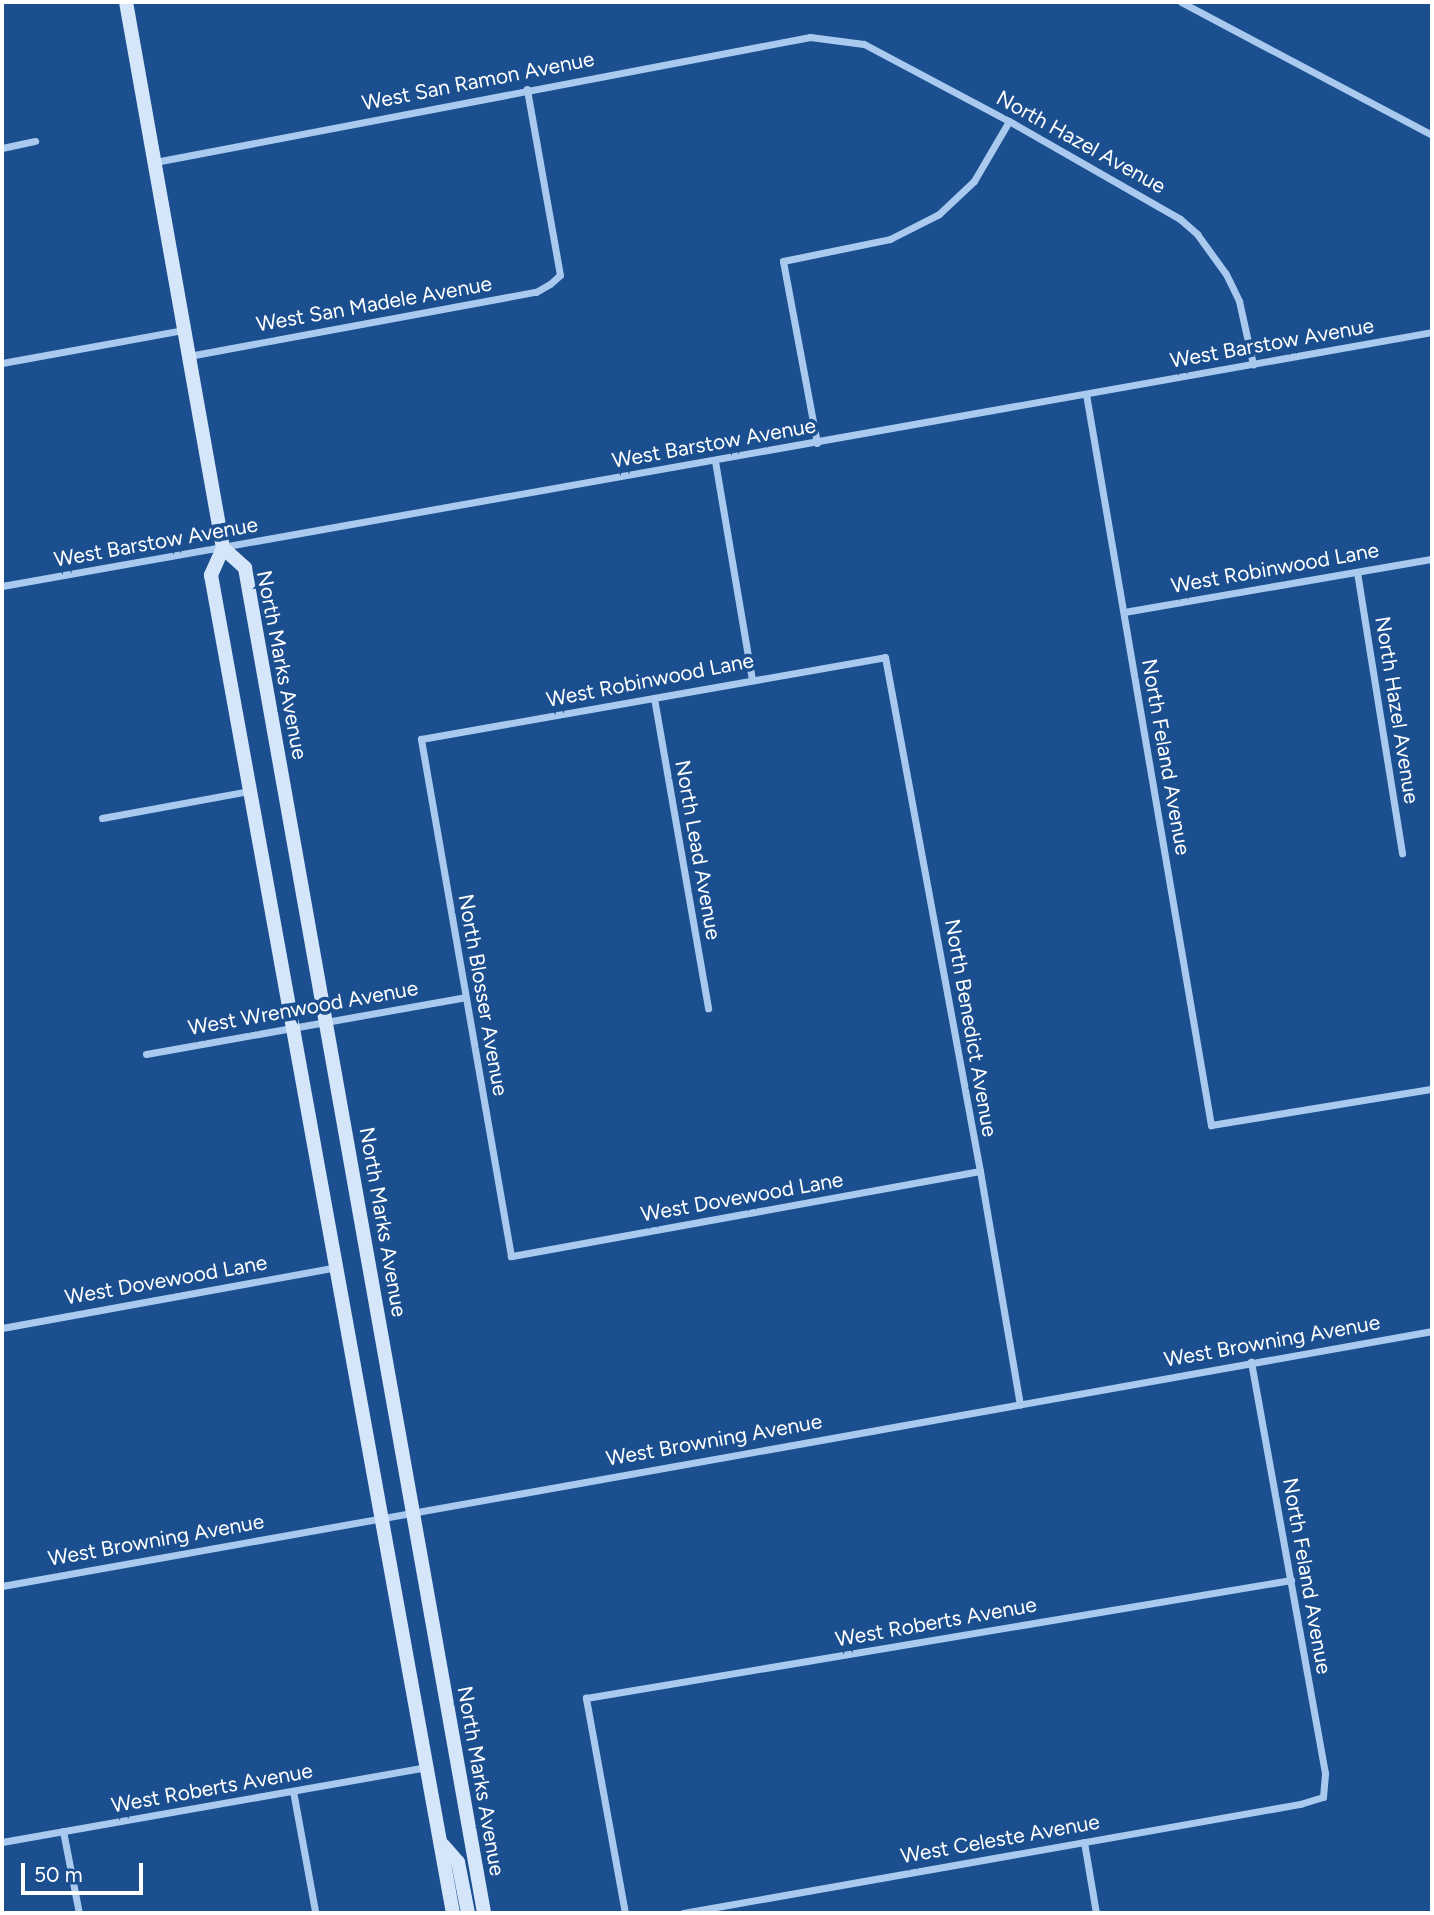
<!DOCTYPE html>
<style>
body{margin:0}
#map{position:relative;width:1434px;height:1915px;overflow:hidden;background:#1b4f8f;font-family:Figtree,sans-serif}
div>[style]{position:absolute}
.minor>*{height:7px;margin:-3.5px;padding:0 3.5px;transform-origin:3.5px;border-radius:3.5px;background:#a9c9ee}
.secondary>*{height:14px;margin:-7px;padding:0 7px;transform-origin:7px;border-radius:7px;background:#d6e6fa}
span{translate:-50% -50%;white-space:nowrap;text-align:center;line-height:1.15;-webkit-text-stroke:7px #1b4f8f;paint-order:stroke}
.street-label{font-size:21px;color:#fff}
.frame{position:absolute;inset:0;border:4px solid #fff;pointer-events:none}
.scale{position:absolute;left:21px;top:1863px;width:122px;height:32px;box-sizing:border-box;border:4px solid #fff;border-top:0;padding-left:9px;font-size:21px;line-height:24px;white-space:nowrap;color:#fff;-webkit-text-stroke:5px #1b4f8f;paint-order:stroke}
</style>
<div id="map">
<div class="minor">
<i style="left:1181px;top:2px;width:284px;rotate:27.9deg"></i>
<i style="left:2px;top:148px;width:34px;rotate:-12deg"></i>
<i style="left:155px;top:162px;width:667px;rotate:-10.8deg"></i>
<i style="left:810px;top:37px;width:54px;rotate:7.4deg"></i>
<i style="left:864px;top:44px;width:164px;rotate:28deg"></i>
<i style="left:1009px;top:121px;width:197px;rotate:29.8deg"></i>
<i style="left:1180px;top:219px;width:23px;rotate:41deg"></i>
<i style="left:1197px;top:234px;width:49px;rotate:54.1deg"></i>
<i style="left:1226px;top:274px;width:30px;rotate:64deg"></i>
<i style="left:1239px;top:301px;width:65px;rotate:77.5deg"></i>
<i style="left:189px;top:356px;width:353px;rotate:-10.5deg"></i>
<i style="left:536px;top:292px;width:16px;rotate:-30deg"></i>
<i style="left:550px;top:284px;width:13px;rotate:-42deg"></i>
<i style="left:560px;top:275px;width:189px;rotate:-100.1deg"></i>
<i style="left:2px;top:363px;width:185px;rotate:-10.3deg"></i>
<i style="left:1086px;top:394px;width:742px;rotate:80.3deg"></i>
<i style="left:1211px;top:1125px;width:224px;rotate:-9.3deg"></i>
<i style="left:817px;top:443px;width:185px;rotate:-100.6deg"></i>
<i style="left:783px;top:261px;width:109px;rotate:-11.6deg"></i>
<i style="left:890px;top:239px;width:55px;rotate:-27deg"></i>
<i style="left:939px;top:214px;width:48px;rotate:-43.3deg"></i>
<i style="left:974px;top:181px;width:69px;rotate:-59.7deg"></i>
<i style="left:715px;top:461px;width:221px;rotate:80.4deg"></i>
<i style="left:1357px;top:572px;width:285px;rotate:80.9deg"></i>
<i style="left:2px;top:586px;width:1452px;rotate:-10.07deg"></i>
<i style="left:1124px;top:612px;width:313px;rotate:-9.8deg"></i>
<i style="left:654px;top:698px;width:315px;rotate:80.1deg"></i>
<i style="left:102px;top:818px;width:149px;rotate:-10.4deg"></i>
<i style="left:146px;top:1054px;width:324px;rotate:-10.1deg"></i>
<i style="left:980px;top:1171px;width:477px;rotate:169.7deg"></i>
<i style="left:511px;top:1256px;width:525px;rotate:-99.88deg"></i>
<i style="left:421px;top:739px;width:471px;rotate:-10deg"></i>
<i style="left:885px;top:657px;width:523px;rotate:79.53deg"></i>
<i style="left:980px;top:1171px;width:237px;rotate:80.3deg"></i>
<i style="left:2px;top:1328px;width:341px;rotate:-10.3deg"></i>
<i style="left:2px;top:1586px;width:1453px;rotate:-10.11deg"></i>
<i style="left:293px;top:1791px;width:122px;rotate:79.6deg"></i>
<i style="left:63px;top:1831px;width:84px;rotate:79deg"></i>
<i style="left:2px;top:1842px;width:433px;rotate:-10deg"></i>
<i style="left:1084px;top:1842px;width:72px;rotate:80.4deg"></i>
<i style="left:625px;top:1913px;width:219px;rotate:-100.3deg"></i>
<i style="left:586px;top:1698px;width:715px;rotate:-9.5deg"></i>
<i style="left:683px;top:1913px;width:627px;rotate:-10.02deg"></i>
<i style="left:1300px;top:1804px;width:24px;rotate:-17deg"></i>
<i style="left:1323px;top:1797px;width:24px;rotate:-85deg"></i>
<i style="left:1325px;top:1773px;width:418px;rotate:-100.2deg"></i>
</div>
<div class="secondary">
<i style="left:126px;top:2px;width:555px;rotate:79.93deg"></i>
<i style="left:223px;top:548px;width:30px;rotate:114deg"></i>
<i style="left:211px;top:575px;width:1360px;rotate:79.75deg"></i>
<i style="left:223px;top:548px;width:30px;rotate:42deg"></i>
<i style="left:245px;top:568px;width:1366px;rotate:79.92deg"></i>
<i style="left:443px;top:1845px;width:23px;rotate:49deg"></i>
<i style="left:458px;top:1862px;width:52px;rotate:78.9deg"></i>
</div>
<div class="street-label">
<span style="left:478px;top:81px;rotate:-11deg">West San Ramon Avenue</span>
<span style="left:1081px;top:142px;rotate:29deg">North Hazel Avenue</span>
<span style="left:374px;top:304px;rotate:-10deg">West San Madele Avenue</span>
<span style="left:1272px;top:343px;rotate:-10deg">West Barstow Avenue</span>
<span style="left:714px;top:443px;rotate:-10deg">West Barstow Avenue</span>
<span style="left:156px;top:542px;rotate:-10deg">West Barstow Avenue</span>
<span style="left:1275px;top:568px;rotate:-10deg">West Robinwood Lane</span>
<span style="left:282px;top:665px;rotate:79deg">North Marks Avenue</span>
<span style="left:650px;top:680px;rotate:-11deg">West Robinwood Lane</span>
<span style="left:1397px;top:710px;rotate:81deg">North Hazel Avenue</span>
<span style="left:1166px;top:757px;rotate:80deg">North Feland Avenue</span>
<span style="left:698px;top:850px;rotate:80deg">North Lead Avenue</span>
<span style="left:483px;top:995px;rotate:80deg">North Blosser Avenue</span>
<span style="left:303px;top:1008px;rotate:-10deg">West Wrenwood Avenue</span>
<span style="left:971px;top:1028px;rotate:80deg">North Benedict Avenue</span>
<span style="left:742px;top:1197px;rotate:-10deg">West Dovewood Lane</span>
<span style="left:383px;top:1222px;rotate:80deg">North Marks Avenue</span>
<span style="left:166px;top:1280px;rotate:-10deg">West Dovewood Lane</span>
<span style="left:1272px;top:1341px;rotate:-10deg">West Browning Avenue</span>
<span style="left:714px;top:1440px;rotate:-10deg">West Browning Avenue</span>
<span style="left:156px;top:1540px;rotate:-10deg">West Browning Avenue</span>
<span style="left:1307px;top:1576px;rotate:80deg">North Feland Avenue</span>
<span style="left:936px;top:1622px;rotate:-10deg">West Roberts Avenue</span>
<span style="left:481px;top:1781px;rotate:80deg">North Marks Avenue</span>
<span style="left:212px;top:1788px;rotate:-10deg">West Roberts Avenue</span>
<span style="left:1000px;top:1839px;rotate:-10deg">West Celeste Avenue</span>
</div>
<div class="frame"></div>
<div class="scale">50 m</div>
</div>
